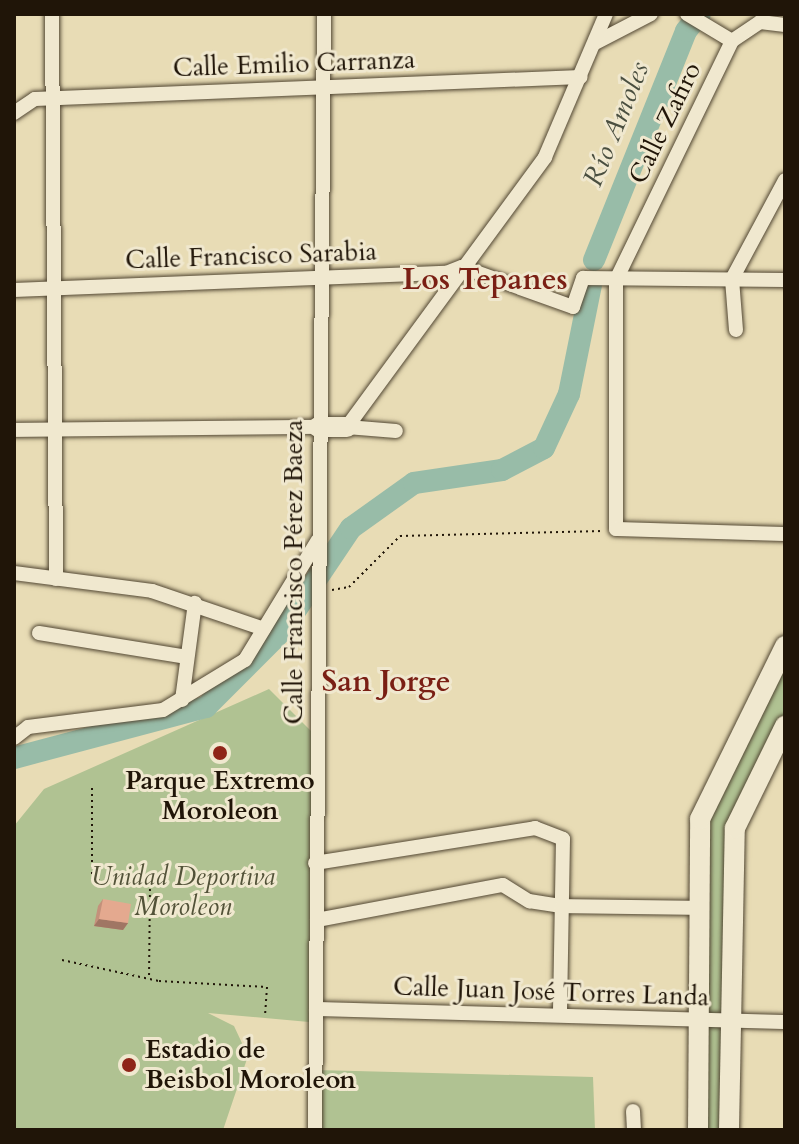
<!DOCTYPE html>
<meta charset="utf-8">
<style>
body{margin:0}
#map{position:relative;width:799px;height:1144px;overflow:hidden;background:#e8dcb5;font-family:Cardo,serif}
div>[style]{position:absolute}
.green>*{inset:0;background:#b0c292}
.river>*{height:22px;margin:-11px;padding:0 11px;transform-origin:11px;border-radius:11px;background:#98bca8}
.path>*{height:2px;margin-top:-1px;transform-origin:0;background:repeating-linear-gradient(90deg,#201508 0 2px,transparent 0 6px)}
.roads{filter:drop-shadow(0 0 2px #524733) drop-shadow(0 0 2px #524733)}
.street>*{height:14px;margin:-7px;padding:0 7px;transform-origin:7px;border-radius:7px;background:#f0e8cf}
.secondary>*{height:20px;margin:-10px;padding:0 10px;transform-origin:10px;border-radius:10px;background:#f0e8cf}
.wall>*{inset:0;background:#c4917b}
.shaded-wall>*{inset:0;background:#a07664}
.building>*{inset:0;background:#e4a98f}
.dots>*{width:22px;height:22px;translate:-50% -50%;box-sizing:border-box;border:4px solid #f0e8cf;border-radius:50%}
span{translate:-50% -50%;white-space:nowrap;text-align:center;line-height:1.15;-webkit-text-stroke:6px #f0e8cf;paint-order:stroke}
.street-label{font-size:26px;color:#201508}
.poi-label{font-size:26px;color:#201508;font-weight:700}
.left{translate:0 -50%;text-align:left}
.park-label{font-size:26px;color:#525238;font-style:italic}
.water-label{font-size:28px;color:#4a4f40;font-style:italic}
.quarter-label{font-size:30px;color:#7a1f14;font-weight:700}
.frame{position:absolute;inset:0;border:16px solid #201508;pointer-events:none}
</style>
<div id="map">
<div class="green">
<i style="clip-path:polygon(785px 651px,785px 725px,735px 828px,729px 1130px,698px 1130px,702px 820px)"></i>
<i style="clip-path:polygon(269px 689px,313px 733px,309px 1022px,208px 1013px,234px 1026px,248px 1056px,223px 1130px,14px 1130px,14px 826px,44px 789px)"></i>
<i style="clip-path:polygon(316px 1070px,593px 1077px,595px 1130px,315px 1130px)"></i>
</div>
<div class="river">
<i style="left:594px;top:260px;width:247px;rotate:-68.1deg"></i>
<i style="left:686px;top:31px;width:22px;rotate:-51deg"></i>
<i style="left:14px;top:758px;width:199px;rotate:-14.9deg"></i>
<i style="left:206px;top:707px;width:106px;rotate:-45deg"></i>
<i style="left:281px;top:632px;width:125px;rotate:-56.1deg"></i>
<i style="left:351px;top:528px;width:77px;rotate:-35.5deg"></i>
<i style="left:414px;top:483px;width:89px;rotate:-8.4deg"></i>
<i style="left:502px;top:470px;width:47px;rotate:-27.6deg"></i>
<i style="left:544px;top:448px;width:60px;rotate:-65.2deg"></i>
<i style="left:569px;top:394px;width:111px;rotate:-78.6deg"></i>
</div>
<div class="path">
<i style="left:332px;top:590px;width:17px;rotate:-10deg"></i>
<i style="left:349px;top:587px;width:72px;rotate:-45deg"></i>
<i style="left:400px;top:536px;width:203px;rotate:-1.4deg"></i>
<i style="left:92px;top:788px;width:92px;rotate:90deg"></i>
<i style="left:92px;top:880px;width:58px;rotate:3deg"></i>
<i style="left:150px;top:883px;width:96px;rotate:90.6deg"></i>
<i style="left:62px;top:960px;width:99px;rotate:12.2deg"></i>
<i style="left:159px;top:981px;width:108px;rotate:3.2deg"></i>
<i style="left:267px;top:987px;width:30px;rotate:94deg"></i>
</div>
<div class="roads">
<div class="street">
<i style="left:52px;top:14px;width:565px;rotate:89.59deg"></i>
<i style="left:687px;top:14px;width:52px;rotate:31deg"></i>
<i style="left:785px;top:25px;width:25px;rotate:-173deg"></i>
<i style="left:760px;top:22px;width:34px;rotate:146deg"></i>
<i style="left:732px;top:41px;width:266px;rotate:115.9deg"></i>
<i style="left:616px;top:280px;width:249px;rotate:90deg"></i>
<i style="left:616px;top:529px;width:169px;rotate:1.7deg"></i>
<i style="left:595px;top:43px;width:63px;rotate:-27.4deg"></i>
<i style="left:14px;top:113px;width:25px;rotate:-34deg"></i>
<i style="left:35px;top:99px;width:546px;rotate:-2.31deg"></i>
<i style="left:14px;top:290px;width:432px;rotate:-2.3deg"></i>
<i style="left:446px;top:273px;width:17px;rotate:-21deg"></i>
<i style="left:462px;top:267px;width:118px;rotate:19.8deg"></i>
<i style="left:573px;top:307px;width:31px;rotate:-71deg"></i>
<i style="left:583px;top:278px;width:202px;rotate:0.6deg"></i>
<i style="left:736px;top:330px;width:51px;rotate:-94.5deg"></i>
<i style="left:732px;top:279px;width:112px;rotate:-61.8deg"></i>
<i style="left:347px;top:427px;width:335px;rotate:-53.7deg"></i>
<i style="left:545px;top:157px;width:155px;rotate:-66.9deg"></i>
<i style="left:347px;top:427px;width:49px;rotate:4.7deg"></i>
<i style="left:14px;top:430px;width:304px;rotate:-0.6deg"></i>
<i style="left:14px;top:573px;width:139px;rotate:7.4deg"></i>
<i style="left:152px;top:591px;width:118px;rotate:18.7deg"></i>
<i style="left:39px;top:633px;width:150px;rotate:9.2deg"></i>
<i style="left:182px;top:700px;width:98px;rotate:-82.4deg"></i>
<i style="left:14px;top:738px;width:18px;rotate:-38deg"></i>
<i style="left:28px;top:727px;width:136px;rotate:-7.2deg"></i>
<i style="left:163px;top:710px;width:96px;rotate:-31.4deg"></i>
<i style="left:245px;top:660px;width:140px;rotate:-58.7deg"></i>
<i style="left:315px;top:863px;width:223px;rotate:-9deg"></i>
<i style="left:535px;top:828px;width:30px;rotate:21deg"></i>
<i style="left:563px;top:839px;width:176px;rotate:91deg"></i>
<i style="left:317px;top:920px;width:189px;rotate:-10.7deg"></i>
<i style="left:503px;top:885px;width:31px;rotate:32deg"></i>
<i style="left:529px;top:901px;width:33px;rotate:9deg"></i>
<i style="left:562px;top:906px;width:139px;rotate:0.8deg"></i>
<i style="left:316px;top:1009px;width:469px;rotate:1.6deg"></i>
<i style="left:633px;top:1111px;width:19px;rotate:87deg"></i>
<i style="left:315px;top:1130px;width:1116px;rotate:-89.54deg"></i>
</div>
<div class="secondary">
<i style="left:318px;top:427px;width:29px"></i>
<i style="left:698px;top:1130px;width:311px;rotate:-89.6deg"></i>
<i style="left:700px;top:819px;width:193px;rotate:-63.8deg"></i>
<i style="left:729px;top:1130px;width:302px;rotate:-88.9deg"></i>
<i style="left:735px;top:828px;width:114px;rotate:-63.9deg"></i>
</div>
</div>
<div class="wall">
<i style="clip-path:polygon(103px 899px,128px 923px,123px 930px,94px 926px,98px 906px)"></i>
</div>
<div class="shaded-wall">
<i style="clip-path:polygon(99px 919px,128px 923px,123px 930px,94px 926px)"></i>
</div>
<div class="building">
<i style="clip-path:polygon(103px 899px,131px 904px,128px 923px,99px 919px)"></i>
</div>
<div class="dots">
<i style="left:220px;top:753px;background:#8f2418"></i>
<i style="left:129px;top:1065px;background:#8f2418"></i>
</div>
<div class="street-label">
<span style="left:294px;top:64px;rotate:-2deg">Calle Emilio Carranza</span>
<span style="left:665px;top:123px;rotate:-64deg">Calle Zafiro</span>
<span style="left:251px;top:256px;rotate:-2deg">Calle Francisco Sarabia</span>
<span style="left:294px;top:572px;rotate:-90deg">Calle Francisco Pérez Baeza</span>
<span style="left:551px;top:992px;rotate:2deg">Calle Juan José Torres Landa</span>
</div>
<div class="poi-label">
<span style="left:220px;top:796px">Parque Extremo<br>Moroleon</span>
<span class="left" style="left:145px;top:1065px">Estadio de<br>Beisbol Moroleon</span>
</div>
<div class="park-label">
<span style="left:183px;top:892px">Unidad Deportiva<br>Moroleon</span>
</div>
<div class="water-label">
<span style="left:616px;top:124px;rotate:-68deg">Río Amoles</span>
</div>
<div class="quarter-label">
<span style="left:485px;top:280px">Los Tepanes</span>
<span style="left:386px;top:682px">San Jorge</span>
</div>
<div class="frame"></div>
</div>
